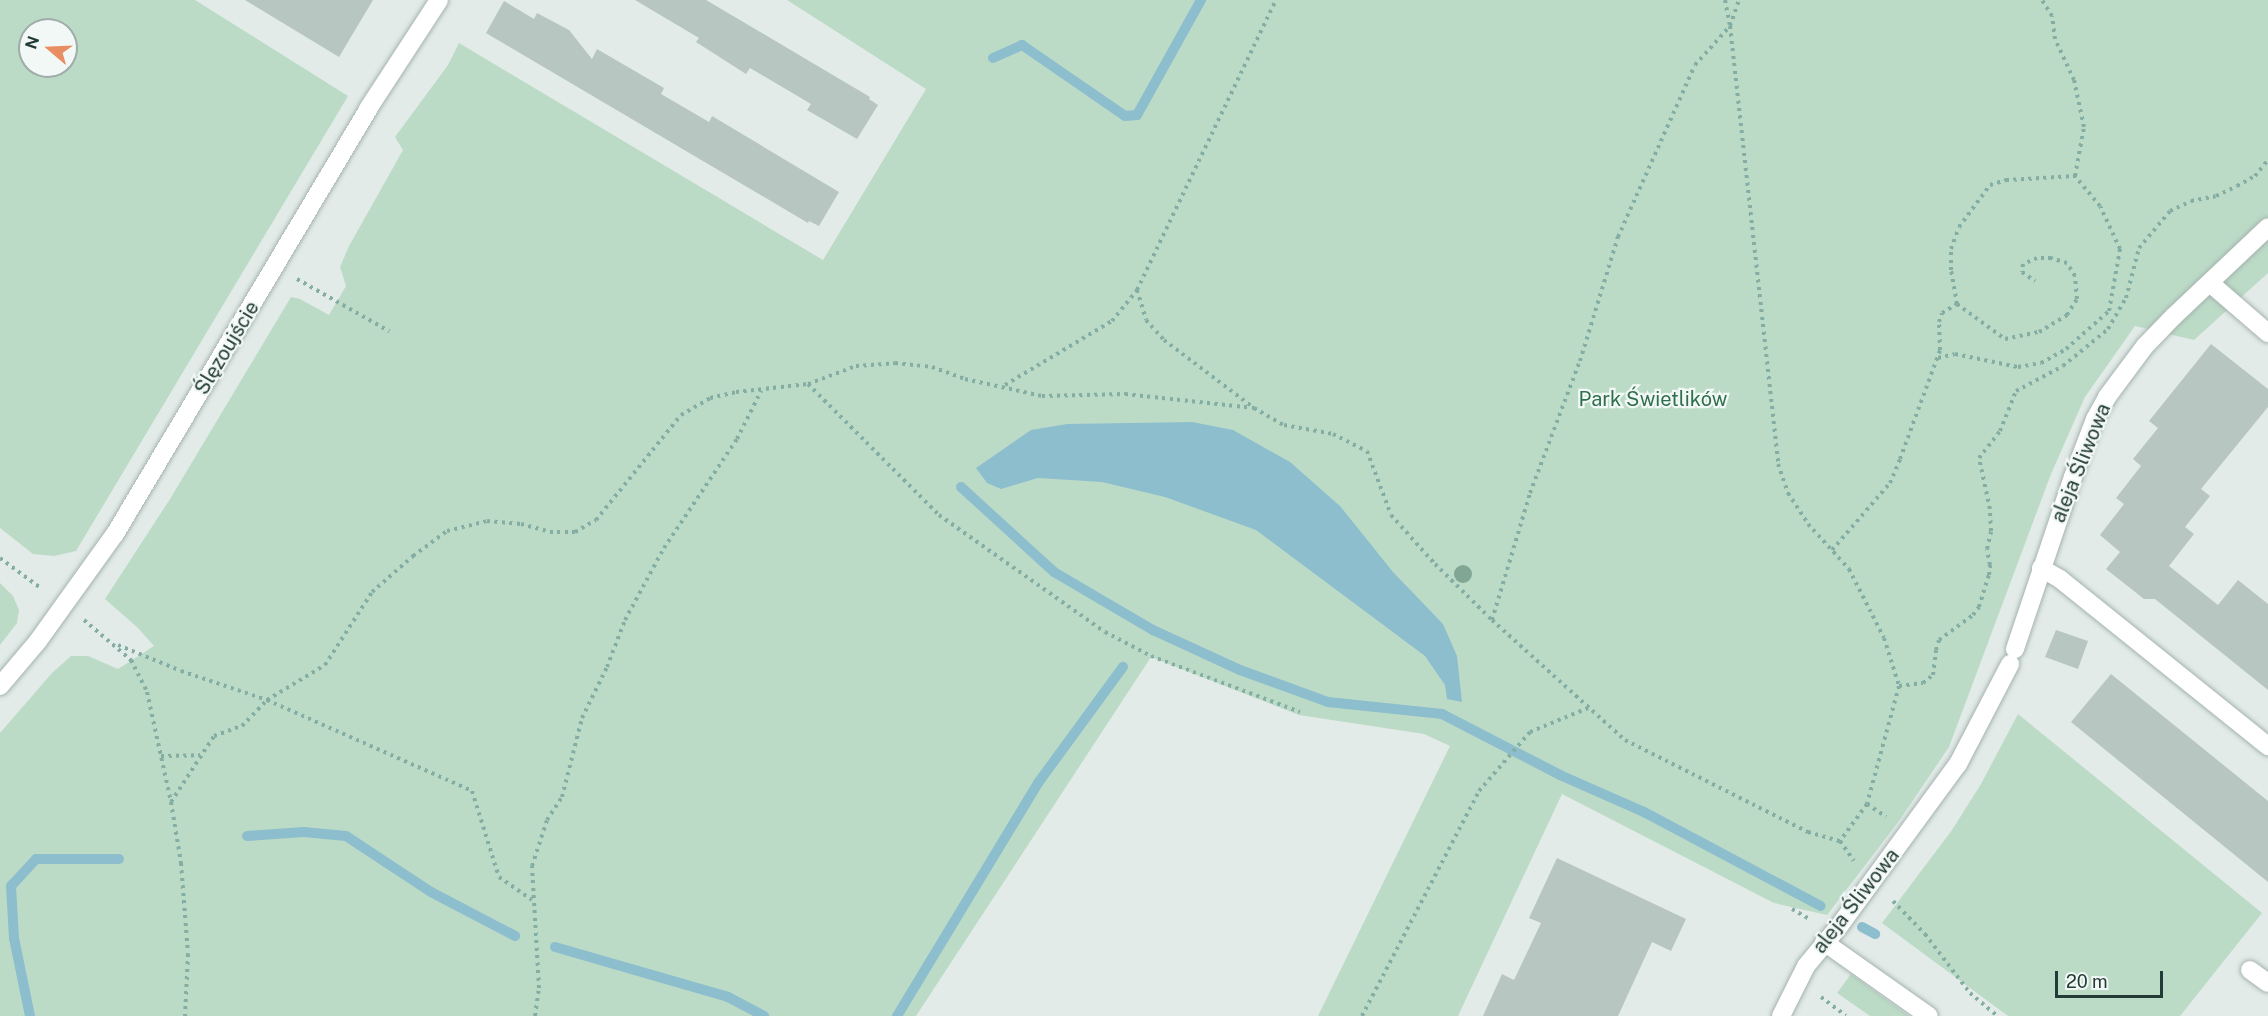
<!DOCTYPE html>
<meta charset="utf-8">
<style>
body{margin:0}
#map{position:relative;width:2268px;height:1016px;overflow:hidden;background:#e2ebe8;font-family:"Public Sans",sans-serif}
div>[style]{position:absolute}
.green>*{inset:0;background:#bcdbc7}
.water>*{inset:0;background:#8dbecd}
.stream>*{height:10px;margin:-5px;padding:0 5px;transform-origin:5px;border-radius:5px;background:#8dbecd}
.building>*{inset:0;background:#b7c6c1}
.path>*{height:4px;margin-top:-2px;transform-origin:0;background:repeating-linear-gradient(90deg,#84ada3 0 3px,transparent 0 7.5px)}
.roads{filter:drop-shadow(0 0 2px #a5b3af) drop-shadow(0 0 2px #a5b3af)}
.lane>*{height:18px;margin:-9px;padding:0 9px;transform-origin:9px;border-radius:9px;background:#fff}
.street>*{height:18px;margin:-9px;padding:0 9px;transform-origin:9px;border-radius:9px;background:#fff}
.trees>*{width:18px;height:18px;margin:-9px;border-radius:50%;background:#80a793}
span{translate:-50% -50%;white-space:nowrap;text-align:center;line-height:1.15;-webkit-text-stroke:4.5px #f2f8f5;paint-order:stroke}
.street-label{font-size:20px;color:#233b36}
.park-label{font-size:20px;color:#306f4d}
.north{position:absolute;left:18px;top:18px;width:60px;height:60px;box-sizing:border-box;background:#f2f8f5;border:2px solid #9faca9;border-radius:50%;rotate:289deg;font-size:16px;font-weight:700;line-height:24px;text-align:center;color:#233b36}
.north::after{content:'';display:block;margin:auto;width:21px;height:27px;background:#e98d62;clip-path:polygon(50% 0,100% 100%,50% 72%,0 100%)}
.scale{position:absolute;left:2055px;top:971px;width:108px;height:27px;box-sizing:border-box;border:3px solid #233b36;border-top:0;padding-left:8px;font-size:18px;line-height:21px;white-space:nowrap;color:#233b36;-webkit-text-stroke:4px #f2f8f5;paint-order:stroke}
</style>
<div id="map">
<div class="green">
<i style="clip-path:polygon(evenodd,0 0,195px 0,348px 96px,76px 551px,54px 556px,33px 554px,0 528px,0 0,30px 30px,66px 30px,66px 66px,30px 66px,30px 30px)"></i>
<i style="clip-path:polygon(787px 0,2268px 0,2268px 273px,2194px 340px,2135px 326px,2085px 397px,2051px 474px,1949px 747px,1899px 821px,1827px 915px,1774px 903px,1562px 794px,1458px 1016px,1318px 1016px,1450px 746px,1424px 734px,1299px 715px,1151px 657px,916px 1016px,0 1016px,0 733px,52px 673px,71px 656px,88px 656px,118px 669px,154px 646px,138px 628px,105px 599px,170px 499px,291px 297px,300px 299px,329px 315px,346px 286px,340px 267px,349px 246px,403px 150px,395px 137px,448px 65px,459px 43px,823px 260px,926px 89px)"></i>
<i style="clip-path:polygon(0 583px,13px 596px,19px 610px,17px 623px,0 645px)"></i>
<i style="clip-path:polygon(2018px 714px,2262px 913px,2180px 1016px,2008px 1016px,1882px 923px,1952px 830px,1981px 784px)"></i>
<i style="clip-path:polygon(1851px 974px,1909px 1016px,1870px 1016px,1837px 993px)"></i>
</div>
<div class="water">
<i style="clip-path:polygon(1192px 422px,1233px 430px,1290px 462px,1340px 506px,1393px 572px,1443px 624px,1457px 656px,1462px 702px,1447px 699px,1445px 685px,1425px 656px,1256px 530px,1165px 497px,1102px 482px,1038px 478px,1001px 489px,987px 483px,976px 468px,1031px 430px,1067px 424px)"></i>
</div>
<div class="stream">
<i style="left:993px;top:58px;width:32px;rotate:-24deg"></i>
<i style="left:1022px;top:45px;width:125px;rotate:34.6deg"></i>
<i style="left:1125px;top:116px;width:12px;rotate:-5deg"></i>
<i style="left:1137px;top:115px;width:132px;rotate:-60.9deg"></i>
<i style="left:961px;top:487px;width:126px;rotate:42.4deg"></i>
<i style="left:1054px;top:572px;width:115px;rotate:30.4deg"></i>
<i style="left:1153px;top:630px;width:96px;rotate:24.7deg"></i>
<i style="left:1240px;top:670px;width:94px;rotate:20deg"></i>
<i style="left:1328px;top:702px;width:115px;rotate:6deg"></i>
<i style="left:1442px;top:714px;width:133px;rotate:27.3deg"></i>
<i style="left:1560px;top:775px;width:92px;rotate:23.8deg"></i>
<i style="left:1644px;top:812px;width:200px;rotate:28deg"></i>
<i style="left:247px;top:836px;width:57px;rotate:-4deg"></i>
<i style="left:304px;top:832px;width:42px;rotate:5.4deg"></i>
<i style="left:346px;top:836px;width:102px;rotate:33.4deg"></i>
<i style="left:431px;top:892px;width:95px;rotate:27.6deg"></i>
<i style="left:1862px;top:927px;width:15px;rotate:28deg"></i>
<i style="left:555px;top:947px;width:180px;rotate:16.1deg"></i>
<i style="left:728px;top:997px;width:41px;rotate:27.8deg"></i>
<i style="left:30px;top:1016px;width:80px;rotate:-101.6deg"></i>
<i style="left:14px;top:938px;width:52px;rotate:-93.3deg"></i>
<i style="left:11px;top:886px;width:37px;rotate:-47deg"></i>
<i style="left:36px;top:859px;width:83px"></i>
<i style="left:897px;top:1016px;width:272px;rotate:-58.8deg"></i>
<i style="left:1038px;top:783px;width:144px;rotate:-53.8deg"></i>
</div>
<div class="building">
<i style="clip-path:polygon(245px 0,373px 0,339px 57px)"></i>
<i style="clip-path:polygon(635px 0,706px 0,870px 97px,869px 99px,878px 105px,857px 139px,807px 110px,811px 104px,750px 68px,746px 74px,696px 42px,699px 38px)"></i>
<i style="clip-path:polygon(504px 1px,534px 19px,537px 13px,569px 30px,592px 59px,597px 49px,664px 88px,661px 94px,709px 122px,712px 116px,839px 192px,819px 226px,809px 221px,808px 223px,486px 33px)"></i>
<i style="clip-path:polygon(2211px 344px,2268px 389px,2268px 407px,2201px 489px,2210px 496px,2185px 527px,2194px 534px,2169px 566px,2218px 605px,2238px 580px,2268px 604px,2268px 690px,2155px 599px,2144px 599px,2106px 569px,2120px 552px,2100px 535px,2124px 504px,2116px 498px,2141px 466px,2133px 459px,2158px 428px,2149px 421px)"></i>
<i style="clip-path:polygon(2056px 630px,2088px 641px,2078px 669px,2045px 657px)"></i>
<i style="clip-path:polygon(2111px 674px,2268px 801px,2268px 882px,2071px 722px)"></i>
<i style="clip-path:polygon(1557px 858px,1686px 919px,1671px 951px,1652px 942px,1618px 1016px,1483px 1016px,1502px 974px,1514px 980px,1541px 923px,1529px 918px)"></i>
</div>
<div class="path">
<i style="left:1725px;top:0;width:26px;rotate:79deg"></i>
<i style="left:1730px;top:26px;width:28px;rotate:-71deg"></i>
<i style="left:1730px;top:26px;width:441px;rotate:83.7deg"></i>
<i style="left:1778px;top:464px;width:31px;rotate:71deg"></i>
<i style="left:1788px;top:493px;width:37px;rotate:57deg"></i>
<i style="left:1808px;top:524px;width:61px;rotate:47.7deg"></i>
<i style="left:1849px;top:569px;width:77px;rotate:63.1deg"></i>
<i style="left:1884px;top:638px;width:50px;rotate:72.6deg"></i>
<i style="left:1899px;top:686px;width:122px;rotate:105.2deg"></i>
<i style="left:1867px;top:804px;width:46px;rotate:126.1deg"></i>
<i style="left:1840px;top:841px;width:24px;rotate:55deg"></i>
<i style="left:297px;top:279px;width:106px;rotate:29.5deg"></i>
<i style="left:1137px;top:290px;width:31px;rotate:73deg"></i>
<i style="left:1146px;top:320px;width:27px;rotate:48deg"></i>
<i style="left:1164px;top:340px;width:113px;rotate:37.1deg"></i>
<i style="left:1254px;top:408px;width:34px;rotate:30deg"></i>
<i style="left:1284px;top:425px;width:50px;rotate:10.4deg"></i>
<i style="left:1333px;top:434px;width:38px;rotate:27deg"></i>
<i style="left:1367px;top:451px;width:68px;rotate:69.4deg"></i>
<i style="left:1391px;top:515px;width:66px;rotate:48.1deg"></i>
<i style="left:1435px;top:564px;width:80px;rotate:44.5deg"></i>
<i style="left:1492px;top:620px;width:179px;rotate:42.1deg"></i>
<i style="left:1625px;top:740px;width:205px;rotate:26.7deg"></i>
<i style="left:1808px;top:832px;width:33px;rotate:16deg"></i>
<i style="left:1957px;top:304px;width:59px;rotate:36.1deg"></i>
<i style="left:2005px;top:339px;width:35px;rotate:-12deg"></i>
<i style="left:2039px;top:332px;width:33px;rotate:-31deg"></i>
<i style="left:2067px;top:315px;width:19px;rotate:-58deg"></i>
<i style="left:2077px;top:299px;width:23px;rotate:-95deg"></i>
<i style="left:2075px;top:276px;width:15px;rotate:-122deg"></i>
<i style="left:2067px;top:263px;width:17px;rotate:-163deg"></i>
<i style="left:2051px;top:258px;width:14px;rotate:180deg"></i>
<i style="left:2037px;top:258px;width:15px;rotate:157deg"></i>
<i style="left:2023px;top:264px;width:8px;rotate:97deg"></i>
<i style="left:2022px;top:272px;width:16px;rotate:35deg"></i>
<i style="left:1938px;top:358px;width:17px;rotate:-13deg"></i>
<i style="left:1955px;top:354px;width:64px;rotate:11.7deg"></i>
<i style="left:2018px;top:367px;width:23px;rotate:-10deg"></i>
<i style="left:2041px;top:363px;width:29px;rotate:-29deg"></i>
<i style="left:2066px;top:349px;width:57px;rotate:-41.5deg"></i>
<i style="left:2109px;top:311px;width:63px;rotate:-79.9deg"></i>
<i style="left:2120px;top:249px;width:47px;rotate:-114.9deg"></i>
<i style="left:2100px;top:206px;width:39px;rotate:-130deg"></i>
<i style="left:2075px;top:176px;width:50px;rotate:-79.6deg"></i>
<i style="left:2084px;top:127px;width:48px;rotate:-102deg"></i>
<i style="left:2074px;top:80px;width:45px;rotate:-114.9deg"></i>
<i style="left:2055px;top:39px;width:23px;rotate:-97deg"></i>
<i style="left:2052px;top:16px;width:19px;rotate:-122deg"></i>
<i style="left:808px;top:384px;width:185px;rotate:45deg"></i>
<i style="left:939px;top:515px;width:203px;rotate:35.2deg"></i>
<i style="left:1105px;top:632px;width:52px;rotate:27.6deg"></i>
<i style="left:1151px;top:656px;width:159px;rotate:20.6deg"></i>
<i style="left:1005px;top:385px;width:125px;rotate:-30.9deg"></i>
<i style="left:1112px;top:321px;width:40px;rotate:-51deg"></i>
<i style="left:1137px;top:290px;width:322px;rotate:-64.4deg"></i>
<i style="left:1832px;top:550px;width:89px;rotate:-49.1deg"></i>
<i style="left:1890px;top:483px;width:26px;rotate:-67deg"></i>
<i style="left:1900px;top:459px;width:116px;rotate:-69.8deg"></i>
<i style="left:1940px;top:350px;width:28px;rotate:-92deg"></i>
<i style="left:1939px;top:322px;width:9px;rotate:-72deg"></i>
<i style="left:1942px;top:313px;width:17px;rotate:-31deg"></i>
<i style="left:1957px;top:304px;width:35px;rotate:-100deg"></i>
<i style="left:1951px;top:270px;width:21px;rotate:-90deg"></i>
<i style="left:1951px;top:249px;width:23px;rotate:-70deg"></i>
<i style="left:1959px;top:227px;width:52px;rotate:-53.6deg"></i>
<i style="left:1990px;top:185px;width:17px;rotate:-17deg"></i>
<i style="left:2006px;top:180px;width:69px;rotate:-3.3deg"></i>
<i style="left:0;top:558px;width:52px;rotate:36.4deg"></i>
<i style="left:84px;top:620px;width:62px;rotate:40.4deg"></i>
<i style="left:131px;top:660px;width:36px;rotate:63deg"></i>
<i style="left:147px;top:692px;width:113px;rotate:77.7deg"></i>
<i style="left:171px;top:802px;width:62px;rotate:80.7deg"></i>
<i style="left:181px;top:863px;width:91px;rotate:85.6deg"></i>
<i style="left:188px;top:954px;width:62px;rotate:92.8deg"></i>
<i style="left:1492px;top:620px;width:133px;rotate:-73.3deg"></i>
<i style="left:1530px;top:493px;width:141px;rotate:-69.3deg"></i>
<i style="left:1580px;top:361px;width:130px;rotate:-73deg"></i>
<i style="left:1618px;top:237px;width:188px;rotate:-65.9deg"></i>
<i style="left:1695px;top:65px;width:52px;rotate:-48.1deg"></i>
<i style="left:118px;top:645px;width:68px;rotate:22.4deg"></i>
<i style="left:181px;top:671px;width:91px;rotate:18.6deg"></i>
<i style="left:267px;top:700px;width:224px;rotate:23.9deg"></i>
<i style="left:472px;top:791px;width:90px;rotate:72.6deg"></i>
<i style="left:499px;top:877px;width:40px;rotate:34.9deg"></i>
<i style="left:1899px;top:686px;width:24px;rotate:-7deg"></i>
<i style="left:1923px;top:683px;width:13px;rotate:-39deg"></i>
<i style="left:1933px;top:675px;width:25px;rotate:-83deg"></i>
<i style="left:1936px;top:650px;width:10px;rotate:-73deg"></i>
<i style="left:1939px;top:640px;width:42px;rotate:-36.3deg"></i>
<i style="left:1973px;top:615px;width:10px;rotate:-53deg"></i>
<i style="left:1979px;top:607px;width:34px;rotate:-73deg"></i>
<i style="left:1989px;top:575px;width:10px;rotate:-84deg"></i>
<i style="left:1990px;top:565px;width:16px;rotate:-101deg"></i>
<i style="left:1987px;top:549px;width:18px;rotate:-77deg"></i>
<i style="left:1991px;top:531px;width:22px;rotate:-93deg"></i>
<i style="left:1990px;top:509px;width:52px;rotate:-102.2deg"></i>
<i style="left:1979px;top:458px;width:34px;rotate:-52deg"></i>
<i style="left:2000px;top:431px;width:43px;rotate:-68.2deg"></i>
<i style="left:2016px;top:391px;width:53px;rotate:-28deg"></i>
<i style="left:2063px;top:366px;width:58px;rotate:-39.4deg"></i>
<i style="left:2108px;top:329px;width:36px;rotate:-60deg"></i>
<i style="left:2126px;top:298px;width:52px;rotate:-75.4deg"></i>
<i style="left:2139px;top:248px;width:48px;rotate:-50deg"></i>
<i style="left:2170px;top:211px;width:23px;rotate:-25deg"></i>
<i style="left:2191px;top:201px;width:25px;rotate:-11deg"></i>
<i style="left:2216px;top:196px;width:23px;rotate:-25deg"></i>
<i style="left:2237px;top:186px;width:21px;rotate:-29deg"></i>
<i style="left:2255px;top:176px;width:21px;rotate:-51deg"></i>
<i style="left:161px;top:756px;width:39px;rotate:-1deg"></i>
<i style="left:171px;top:802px;width:79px;rotate:-56.9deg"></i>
<i style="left:214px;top:736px;width:30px;rotate:-20deg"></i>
<i style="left:242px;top:726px;width:36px;rotate:-46deg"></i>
<i style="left:267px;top:700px;width:68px;rotate:-31.1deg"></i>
<i style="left:325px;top:665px;width:87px;rotate:-57.2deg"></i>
<i style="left:372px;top:592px;width:55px;rotate:-41.3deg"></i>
<i style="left:413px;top:556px;width:42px;rotate:-36.3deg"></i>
<i style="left:447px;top:531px;width:41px;rotate:-14deg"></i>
<i style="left:487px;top:521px;width:34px;rotate:5deg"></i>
<i style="left:521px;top:524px;width:30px;rotate:15deg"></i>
<i style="left:550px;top:532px;width:25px"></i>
<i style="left:575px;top:532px;width:24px;rotate:-30deg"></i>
<i style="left:596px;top:520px;width:135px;rotate:-51deg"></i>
<i style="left:681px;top:415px;width:34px;rotate:-30deg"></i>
<i style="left:710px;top:398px;width:27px;rotate:-13deg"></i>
<i style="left:736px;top:392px;width:72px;rotate:-6.3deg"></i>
<i style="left:808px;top:384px;width:51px;rotate:-20.6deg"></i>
<i style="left:856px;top:366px;width:39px;rotate:-4deg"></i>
<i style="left:895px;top:363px;width:37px;rotate:6deg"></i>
<i style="left:932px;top:367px;width:35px;rotate:20deg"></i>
<i style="left:965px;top:379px;width:79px;rotate:12.4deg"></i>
<i style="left:1042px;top:396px;width:83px;rotate:-1.4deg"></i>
<i style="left:1125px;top:394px;width:130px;rotate:6.2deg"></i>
<i style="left:1867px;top:804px;width:23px;rotate:34deg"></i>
<i style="left:1893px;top:901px;width:46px;rotate:45.9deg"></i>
<i style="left:1925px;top:934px;width:74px;rotate:52.7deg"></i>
<i style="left:1970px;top:993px;width:35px;rotate:40deg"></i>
<i style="left:1792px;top:909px;width:22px;rotate:30deg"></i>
<i style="left:1821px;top:997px;width:31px;rotate:37deg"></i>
<i style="left:535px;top:1016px;width:28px;rotate:-82deg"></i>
<i style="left:539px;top:988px;width:122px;rotate:-93.3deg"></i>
<i style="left:532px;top:866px;width:48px;rotate:-71.9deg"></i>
<i style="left:547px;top:820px;width:27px;rotate:-57deg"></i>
<i style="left:562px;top:797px;width:81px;rotate:-75.8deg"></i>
<i style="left:582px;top:718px;width:57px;rotate:-63.9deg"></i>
<i style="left:607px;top:667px;width:50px;rotate:-69deg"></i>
<i style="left:625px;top:620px;width:82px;rotate:-61.6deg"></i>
<i style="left:664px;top:548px;width:131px;rotate:-56.2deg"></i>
<i style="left:737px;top:439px;width:54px;rotate:-63.4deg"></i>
<i style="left:1362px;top:1016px;width:254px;rotate:-62.5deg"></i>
<i style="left:1479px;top:791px;width:78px;rotate:-49.2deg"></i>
<i style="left:1530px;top:732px;width:63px;rotate:-22.5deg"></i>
</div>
<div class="roads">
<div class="lane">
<i style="left:1840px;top:925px;width:200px;rotate:-53.8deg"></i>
<i style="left:1958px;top:764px;width:113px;rotate:-62.5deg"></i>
<i style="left:2250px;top:970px;width:22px;rotate:36deg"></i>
</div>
<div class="street">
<i style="left:2210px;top:283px;width:77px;rotate:40.8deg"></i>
<i style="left:2041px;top:568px;width:22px;rotate:30deg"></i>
<i style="left:2060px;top:579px;width:267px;rotate:38.8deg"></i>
<i style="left:2015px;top:649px;width:182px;rotate:-71.4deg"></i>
<i style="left:2073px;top:477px;width:62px;rotate:-69.2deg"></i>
<i style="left:2095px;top:419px;width:25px;rotate:-61deg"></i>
<i style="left:2107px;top:397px;width:64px;rotate:-53.3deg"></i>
<i style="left:2145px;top:346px;width:42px;rotate:-46deg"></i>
<i style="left:2174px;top:316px;width:129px;rotate:-43.4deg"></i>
<i style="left:0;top:686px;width:59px;rotate:-49.8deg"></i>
<i style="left:38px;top:641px;width:132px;rotate:-54.3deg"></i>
<i style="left:115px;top:534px;width:495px;rotate:-59.2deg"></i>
<i style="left:368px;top:109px;width:130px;rotate:-56.9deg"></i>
<i style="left:1824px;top:942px;width:128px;rotate:35.2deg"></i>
<i style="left:1781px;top:1016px;width:56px;rotate:-63.4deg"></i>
<i style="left:1806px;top:966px;width:53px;rotate:-50.3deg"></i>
</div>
</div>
<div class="trees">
<i style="left:1463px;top:574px"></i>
</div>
<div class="street-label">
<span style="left:227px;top:348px;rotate:-59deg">Ślęzoujście</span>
<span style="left:2081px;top:463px;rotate:-68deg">aleja Śliwowa</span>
<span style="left:1856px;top:901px;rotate:-52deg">aleja Śliwowa</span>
</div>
<div class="park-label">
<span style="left:1653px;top:399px">Park Świetlików</span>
</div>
<div class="north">N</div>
<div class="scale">20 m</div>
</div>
